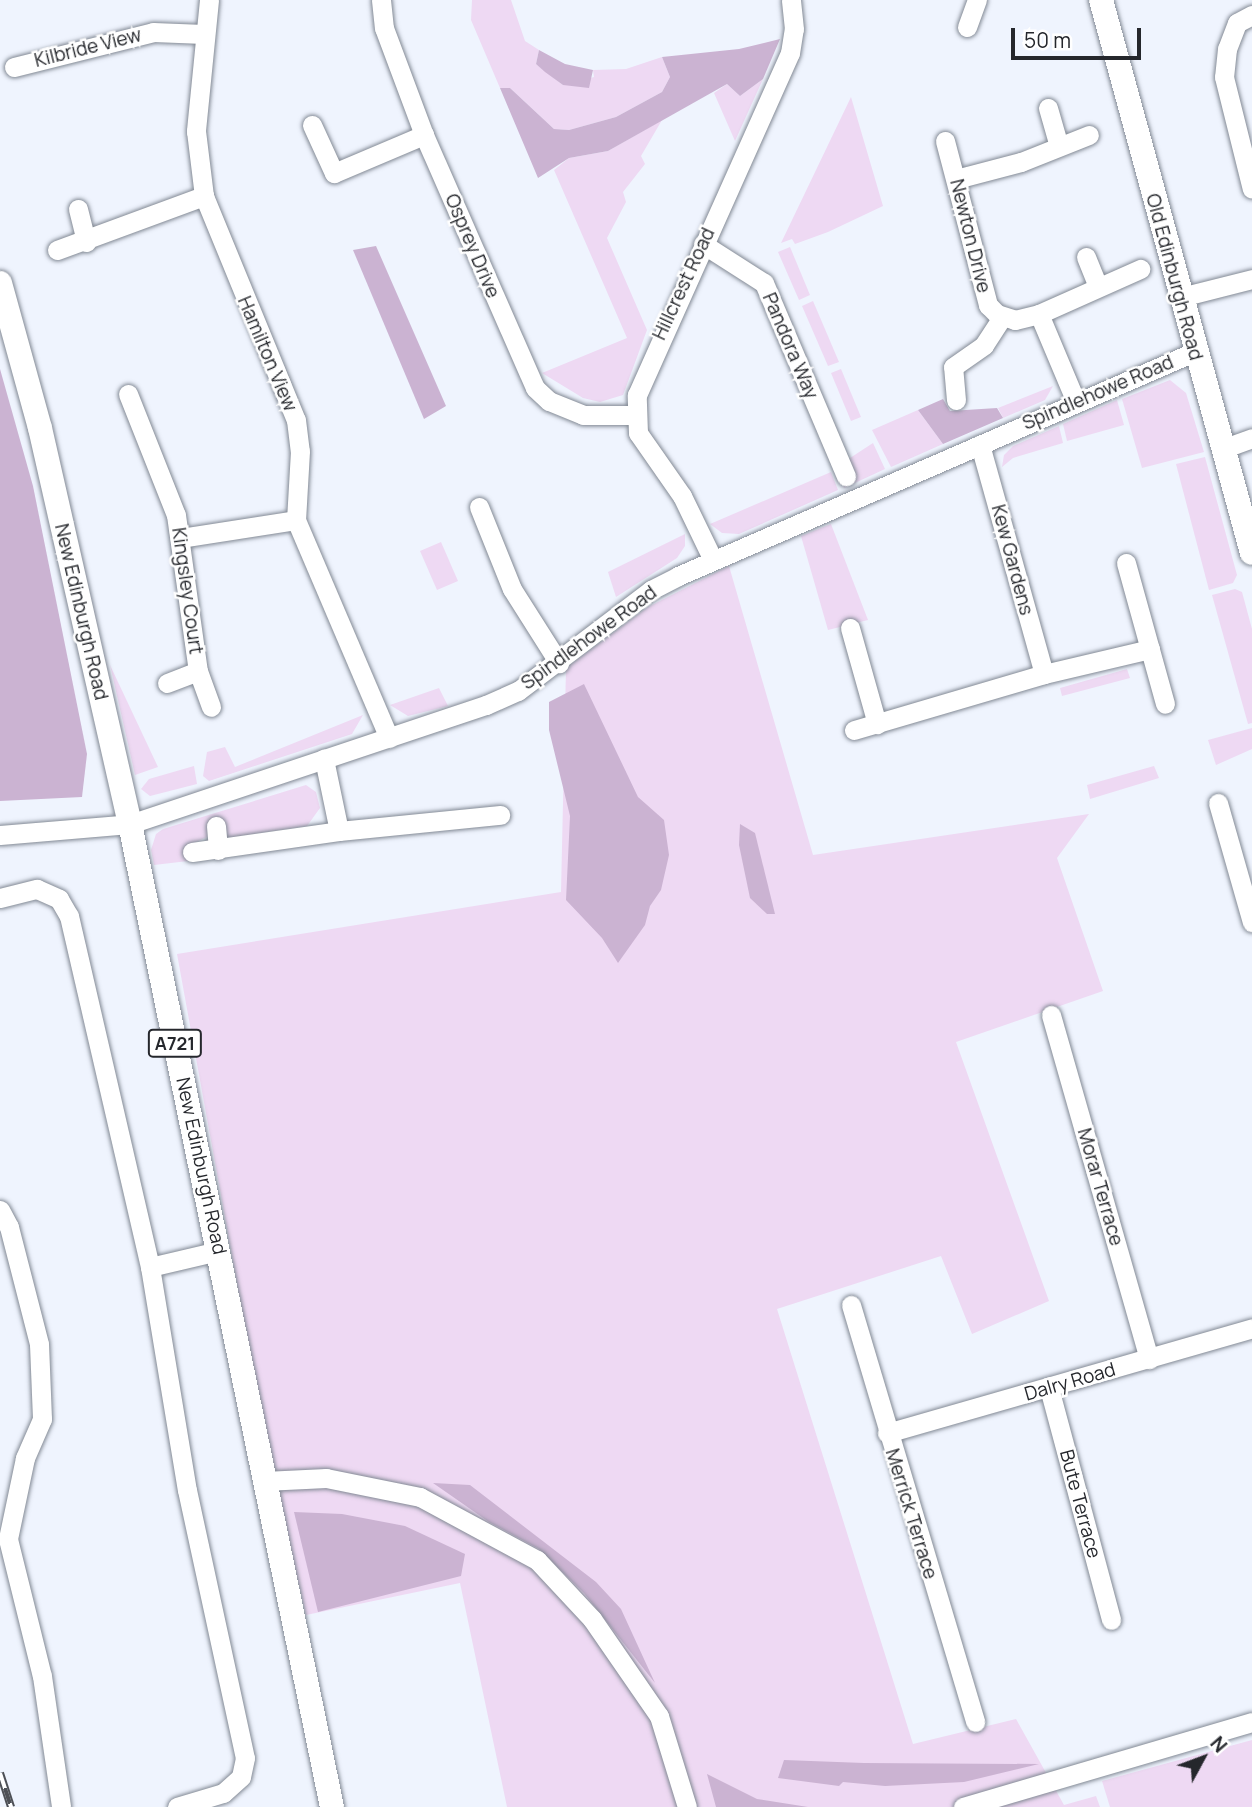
<!DOCTYPE html>
<style>
body{margin:0}
#map{position:relative;width:1252px;height:1807px;overflow:hidden;background:#eff4fe;font-family:Manrope,sans-serif}
div>[style]{position:absolute}
.green>*{inset:0;background:#eed9f3}
.forest>*{inset:0;background:#cbb3d2}
.roads{filter:drop-shadow(0 0 2px #828994) drop-shadow(0 0 2px #828994)}
.minor>*{height:19px;margin:-9.5px;padding:0 9.5px;transform-origin:9.5px;border-radius:9.5px;background:#fff}
.major>*{height:24px;margin:-12px;padding:0 12px;transform-origin:12px;border-radius:12px;background:#fff}
.rail>*{height:8px;margin-top:-4px;transform-origin:0;background:repeating-linear-gradient(90deg,#fff 0 16px,#4d5056 0 32px);box-sizing:border-box;border-block:2px solid #4d5056}
span{translate:-50% -50%;white-space:nowrap;text-align:center;line-height:1.15;-webkit-text-stroke:5px #fff;paint-order:stroke}
.shield-label span{padding:2px 5px;background:#fff;border:2px solid;border-radius:5px;-webkit-text-stroke-width:0}
.shield-label{font-size:18px;color:#25272c;font-weight:700}
.street-label{font-size:19px;color:#25272c}
.north{position:absolute;left:1168px;top:1723px;width:70px;height:70px;-webkit-text-stroke:5px #fff;paint-order:stroke;rotate:49deg;font-size:19px;font-weight:700;line-height:28px;text-align:center;color:#25272c}
.north::after{content:'';display:block;margin:auto;width:24px;height:32px;background:#25272c;clip-path:polygon(50% 0,100% 100%,50% 72%,0 100%)}
.scale{position:absolute;left:1011px;top:28px;width:130px;height:32px;box-sizing:border-box;border:4px solid #25272c;border-top:0;padding-left:9px;font-size:21px;line-height:24px;white-space:nowrap;color:#25272c;-webkit-text-stroke:5px #fff;paint-order:stroke}
</style>
<div id="map">
<div class="green">
<i style="clip-path:polygon(472px 0,511px 0,525px 41px,539px 50px,536px 64px,563px 85px,594px 77px,593px 70px,626px 69px,662px 57px,670px 77px,662px 92px,616px 117px,569px 130px,554px 129px,510px 88px,500px 88px,471px 20px)"></i>
<i style="clip-path:polygon(763px 79px,735px 141px,714px 93px,727px 84px,740px 96px)"></i>
<i style="clip-path:polygon(851px 97px,883px 206px,828px 232px,795px 244px,792px 239px,781px 243px)"></i>
<i style="clip-path:polygon(662px 120px,641px 156px,645px 164px,623px 192px,626px 202px,607px 238px,647px 330px,623px 395px,600px 402px,583px 398px,542px 373px,627px 338px,554px 170px,569px 158px,608px 151px)"></i>
<i style="clip-path:polygon(790px 247px,810px 295px,799px 300px,778px 252px)"></i>
<i style="clip-path:polygon(813px 301px,839px 362px,828px 366px,802px 306px)"></i>
<i style="clip-path:polygon(841px 369px,861px 417px,851px 421px,831px 373px)"></i>
<i style="clip-path:polygon(1170px 380px,1186px 393px,1204px 452px,1142px 468px,1122px 399px)"></i>
<i style="clip-path:polygon(1053px 386px,1045px 400px,1003px 418px,998px 408px)"></i>
<i style="clip-path:polygon(1117px 400px,1124px 425px,1067px 441px,1063px 424px)"></i>
<i style="clip-path:polygon(918px 410px,943px 444px,891px 467px,872px 430px)"></i>
<i style="clip-path:polygon(1059px 426px,1063px 443px,1013px 458px,1002px 467px,1004px 455px,1013px 446px)"></i>
<i style="clip-path:polygon(873px 443px,885px 469px,844px 488px,842px 482px,850px 458px)"></i>
<i style="clip-path:polygon(1205px 457px,1237px 575px,1233px 583px,1209px 590px,1176px 464px)"></i>
<i style="clip-path:polygon(831px 472px,838px 490px,739px 534px,722px 533px,710px 524px)"></i>
<i style="clip-path:polygon(831px 524px,868px 620px,828px 630px,801px 536px)"></i>
<i style="clip-path:polygon(685px 534px,685px 546px,677px 558px,616px 597px,608px 572px)"></i>
<i style="clip-path:polygon(441px 542px,458px 581px,437px 590px,420px 551px)"></i>
<i style="clip-path:polygon(729px 566px,813px 855px,1089px 814px,1057px 858px,1103px 991px,956px 1042px,1049px 1301px,972px 1334px,941px 1256px,777px 1309px,913px 1744px,1016px 1719px,1064px 1805px,1096px 1796px,1100px 1807px,507px 1807px,460px 1583px,306px 1615px,269px 1459px,177px 954px,561px 892px,566px 668px,648px 607px)"></i>
<i style="clip-path:polygon(1235px 589px,1242px 592px,1252px 629px,1252px 723px,1248px 724px,1212px 595px)"></i>
<i style="clip-path:polygon(110px 665px,158px 767px,135px 775px)"></i>
<i style="clip-path:polygon(1127px 669px,1130px 678px,1062px 696px,1060px 688px)"></i>
<i style="clip-path:polygon(439px 688px,448px 706px,408px 716px,390px 705px)"></i>
<i style="clip-path:polygon(363px 715px,352px 734px,209px 781px,203px 776px,207px 752px,225px 747px,235px 767px)"></i>
<i style="clip-path:polygon(1252px 728px,1252px 749px,1216px 765px,1208px 740px)"></i>
<i style="clip-path:polygon(194px 766px,197px 784px,150px 796px,141px 789px,149px 779px)"></i>
<i style="clip-path:polygon(1154px 766px,1159px 778px,1090px 799px,1087px 785px)"></i>
<i style="clip-path:polygon(306px 785px,316px 792px,320px 808px,307px 826px,228px 838px,209px 836px,187px 846px,188px 861px,154px 865px,151px 850px,156px 834px,163px 829px)"></i>
<i style="clip-path:polygon(1252px 1740px,1252px 1807px,1110px 1807px,1102px 1781px)"></i>
</div>
<div class="forest">
<i style="clip-path:polygon(780px 39px,763px 79px,740px 96px,727px 84px,608px 151px,569px 158px,538px 178px,500px 88px,510px 88px,554px 129px,569px 130px,616px 117px,662px 92px,670px 77px,662px 57px,739px 49px)"></i>
<i style="clip-path:polygon(539px 50px,565px 64px,593px 70px,589px 88px,563px 85px,545px 72px,536px 64px)"></i>
<i style="clip-path:polygon(376px 246px,446px 406px,424px 419px,353px 250px)"></i>
<i style="clip-path:polygon(0 369px,33px 486px,87px 754px,82px 797px,0 801px)"></i>
<i style="clip-path:polygon(943px 399px,950px 411px,997px 408px,1003px 418px,943px 444px,918px 410px)"></i>
<i style="clip-path:polygon(584px 684px,638px 797px,664px 820px,669px 855px,661px 890px,650px 906px,645px 925px,618px 963px,602px 938px,566px 900px,570px 816px,549px 730px,549px 702px)"></i>
<i style="clip-path:polygon(740px 824px,755px 833px,775px 914px,767px 914px,750px 898px,739px 845px)"></i>
<i style="clip-path:polygon(433px 1483px,470px 1485px,596px 1582px,621px 1609px,655px 1683px,584px 1593px,539px 1549px,489px 1522px)"></i>
<i style="clip-path:polygon(294px 1512px,342px 1514px,405px 1526px,465px 1554px,461px 1576px,318px 1612px)"></i>
<i style="clip-path:polygon(784px 1760px,864px 1763px,1039px 1764px,964px 1782px,885px 1786px,843px 1782px,839px 1786px,778px 1778px)"></i>
<i style="clip-path:polygon(707px 1774px,757px 1799px,808px 1807px,716px 1807px)"></i>
</div>
<div class="roads">
<div class="minor">
<i style="left:209px;top:0;width:132px;rotate:95.7deg"></i>
<i style="left:196px;top:131px;width:65px;rotate:83deg"></i>
<i style="left:204px;top:196px;width:242px;rotate:67.7deg"></i>
<i style="left:296px;top:420px;width:31px;rotate:83deg"></i>
<i style="left:300px;top:451px;width:69px;rotate:93.3deg"></i>
<i style="left:296px;top:520px;width:237px;rotate:66.9deg"></i>
<i style="left:381px;top:0;width:28px;rotate:84deg"></i>
<i style="left:384px;top:28px;width:114px;rotate:69.5deg"></i>
<i style="left:424px;top:135px;width:276px;rotate:66.3deg"></i>
<i style="left:535px;top:388px;width:19px;rotate:43deg"></i>
<i style="left:549px;top:401px;width:37px;rotate:22deg"></i>
<i style="left:583px;top:415px;width:52px"></i>
<i style="left:1252px;top:15px;width:17px;rotate:152deg"></i>
<i style="left:1237px;top:23px;width:28px;rotate:111deg"></i>
<i style="left:1227px;top:49px;width:28px;rotate:96deg"></i>
<i style="left:1224px;top:77px;width:115px;rotate:76deg"></i>
<i style="left:967px;top:27px;width:29px;rotate:-70deg"></i>
<i style="left:14px;top:67px;width:143px;rotate:-14.1deg"></i>
<i style="left:153px;top:32px;width:51px;rotate:2.2deg"></i>
<i style="left:1048px;top:108px;width:37px;rotate:74deg"></i>
<i style="left:312px;top:125px;width:53px;rotate:65.4deg"></i>
<i style="left:334px;top:173px;width:98px;rotate:-22.9deg"></i>
<i style="left:945px;top:141px;width:170px;rotate:75.3deg"></i>
<i style="left:988px;top:305px;width:13px;rotate:45deg"></i>
<i style="left:997px;top:314px;width:19px;rotate:18deg"></i>
<i style="left:1015px;top:320px;width:25px;rotate:-14deg"></i>
<i style="left:1039px;top:314px;width:95px;rotate:67.2deg"></i>
<i style="left:956px;top:179px;width:67px;rotate:-14.7deg"></i>
<i style="left:1021px;top:162px;width:73px;rotate:-21.7deg"></i>
<i style="left:78px;top:209px;width:34px;rotate:76deg"></i>
<i style="left:703px;top:244px;width:72px;rotate:32.6deg"></i>
<i style="left:764px;top:283px;width:210px;rotate:67deg"></i>
<i style="left:57px;top:250px;width:157px;rotate:-20.2deg"></i>
<i style="left:1086px;top:257px;width:32px;rotate:68deg"></i>
<i style="left:1181px;top:297px;width:73px;rotate:-14.2deg"></i>
<i style="left:1039px;top:314px;width:111px;rotate:-24deg"></i>
<i style="left:128px;top:394px;width:130px;rotate:68.4deg"></i>
<i style="left:176px;top:515px;width:158px;rotate:82deg"></i>
<i style="left:198px;top:671px;width:38px;rotate:70deg"></i>
<i style="left:956px;top:400px;width:33px;rotate:-95deg"></i>
<i style="left:953px;top:367px;width:38px;rotate:-35deg"></i>
<i style="left:984px;top:345px;width:33px;rotate:-57deg"></i>
<i style="left:1222px;top:449px;width:32px;rotate:-20deg"></i>
<i style="left:479px;top:507px;width:88px;rotate:68.1deg"></i>
<i style="left:512px;top:589px;width:88px;rotate:57.6deg"></i>
<i style="left:181px;top:538px;width:116px;rotate:-8.9deg"></i>
<i style="left:713px;top:560px;width:71px;rotate:-115.8deg"></i>
<i style="left:682px;top:496px;width:77px;rotate:-124.9deg"></i>
<i style="left:638px;top:433px;width:38px;rotate:-92deg"></i>
<i style="left:637px;top:395px;width:375px;rotate:-65.9deg"></i>
<i style="left:790px;top:53px;width:24px;rotate:-81deg"></i>
<i style="left:794px;top:29px;width:29px;rotate:-96deg"></i>
<i style="left:1126px;top:563px;width:146px;rotate:74.5deg"></i>
<i style="left:850px;top:628px;width:100px;rotate:74.3deg"></i>
<i style="left:1044px;top:674px;width:109px;rotate:-13.3deg"></i>
<i style="left:167px;top:683px;width:33px;rotate:-21deg"></i>
<i style="left:854px;top:730px;width:198px;rotate:-16.4deg"></i>
<i style="left:1044px;top:674px;width:238px;rotate:-105.6deg"></i>
<i style="left:1218px;top:803px;width:124px;rotate:74.1deg"></i>
<i style="left:216px;top:826px;width:24px;rotate:85deg"></i>
<i style="left:339px;top:831px;width:162px;rotate:-5.7deg"></i>
<i style="left:0;top:835px;width:130px;rotate:-4.8deg"></i>
<i style="left:130px;top:824px;width:375px;rotate:-18.5deg"></i>
<i style="left:486px;top:705px;width:35px;rotate:-24deg"></i>
<i style="left:518px;top:691px;width:167px;rotate:-37.2deg"></i>
<i style="left:651px;top:590px;width:30px;rotate:-27deg"></i>
<i style="left:678px;top:576px;width:563px;rotate:-23.47deg"></i>
<i style="left:192px;top:852px;width:148px;rotate:-8.1deg"></i>
<i style="left:339px;top:831px;width:74px;rotate:-101.8deg"></i>
<i style="left:0;top:898px;width:38px;rotate:-14deg"></i>
<i style="left:37px;top:889px;width:24px;rotate:24deg"></i>
<i style="left:59px;top:899px;width:20px;rotate:60deg"></i>
<i style="left:69px;top:916px;width:360px;rotate:77deg"></i>
<i style="left:150px;top:1267px;width:70px;rotate:-13.2deg"></i>
<i style="left:1051px;top:1015px;width:358px;rotate:74.1deg"></i>
<i style="left:0;top:1210px;width:19px;rotate:62deg"></i>
<i style="left:9px;top:1227px;width:121px;rotate:75.6deg"></i>
<i style="left:39px;top:1344px;width:75px;rotate:87.7deg"></i>
<i style="left:42px;top:1419px;width:43px;rotate:113.6deg"></i>
<i style="left:25px;top:1458px;width:83px;rotate:101.9deg"></i>
<i style="left:8px;top:1539px;width:141px;rotate:76.1deg"></i>
<i style="left:42px;top:1676px;width:132px;rotate:81.7deg"></i>
<i style="left:150px;top:1267px;width:226px;rotate:80.6deg"></i>
<i style="left:187px;top:1490px;width:274px;rotate:77.8deg"></i>
<i style="left:245px;top:1758px;width:19px;rotate:102deg"></i>
<i style="left:241px;top:1777px;width:24px;rotate:138deg"></i>
<i style="left:223px;top:1793px;width:48px;rotate:163.1deg"></i>
<i style="left:851px;top:1305px;width:435px;rotate:73.4deg"></i>
<i style="left:1049px;top:1388px;width:240px;rotate:75deg"></i>
<i style="left:887px;top:1433px;width:380px;rotate:-16deg"></i>
<i style="left:264px;top:1481px;width:62px;rotate:-2.8deg"></i>
<i style="left:326px;top:1478px;width:96px;rotate:11.4deg"></i>
<i style="left:420px;top:1497px;width:133px;rotate:28.3deg"></i>
<i style="left:537px;top:1560px;width:81px;rotate:47deg"></i>
<i style="left:592px;top:1619px;width:118px;rotate:55.4deg"></i>
<i style="left:659px;top:1716px;width:95px;rotate:72.9deg"></i>
<i style="left:963px;top:1807px;width:301px;rotate:-16.4deg"></i>
</div>
<div class="major">
<i style="left:1101px;top:0;width:573px;rotate:74.73deg"></i>
<i style="left:0;top:283px;width:150px;rotate:74.6deg"></i>
<i style="left:40px;top:428px;width:406px;rotate:77.2deg"></i>
<i style="left:130px;top:824px;width:1004px;rotate:78.39deg"></i>
</div>
</div>
<div class="rail">
<i style="left:0;top:1773px;width:36px;rotate:72deg"></i>
</div>
<div class="shield-label">
<span style="left:175px;top:1043px">A721</span>
</div>
<div class="street-label">
<span style="left:88px;top:48px;rotate:-14deg">Kilbride View</span>
<span style="left:970px;top:236px;rotate:76deg">Newton Drive</span>
<span style="left:472px;top:246px;rotate:67deg">Osprey Drive</span>
<span style="left:1174px;top:277px;rotate:75deg">Old Edinburgh Road</span>
<span style="left:684px;top:284px;rotate:-65deg">Hillcrest Road</span>
<span style="left:790px;top:346px;rotate:67deg">Pandora Way</span>
<span style="left:267px;top:354px;rotate:67deg">Hamilton View</span>
<span style="left:1098px;top:393px;rotate:-23deg">Spindlehowe Road</span>
<span style="left:1012px;top:560px;rotate:75deg">Kew Gardens</span>
<span style="left:187px;top:591px;rotate:82deg">Kingsley Court</span>
<span style="left:81px;top:612px;rotate:77deg">New Edinburgh Road</span>
<span style="left:589px;top:638px;rotate:-36deg">Spindlehowe Road</span>
<span style="left:201px;top:1166px;rotate:78deg">New Edinburgh Road</span>
<span style="left:1100px;top:1187px;rotate:74deg">Morar Terrace</span>
<span style="left:1070px;top:1382px;rotate:-16deg">Dalry Road</span>
<span style="left:1080px;top:1504px;rotate:75deg">Bute Terrace</span>
<span style="left:911px;top:1514px;rotate:73deg">Merrick Terrace</span>
</div>
<div class="north">N</div>
<div class="scale">50 m</div>
</div>
